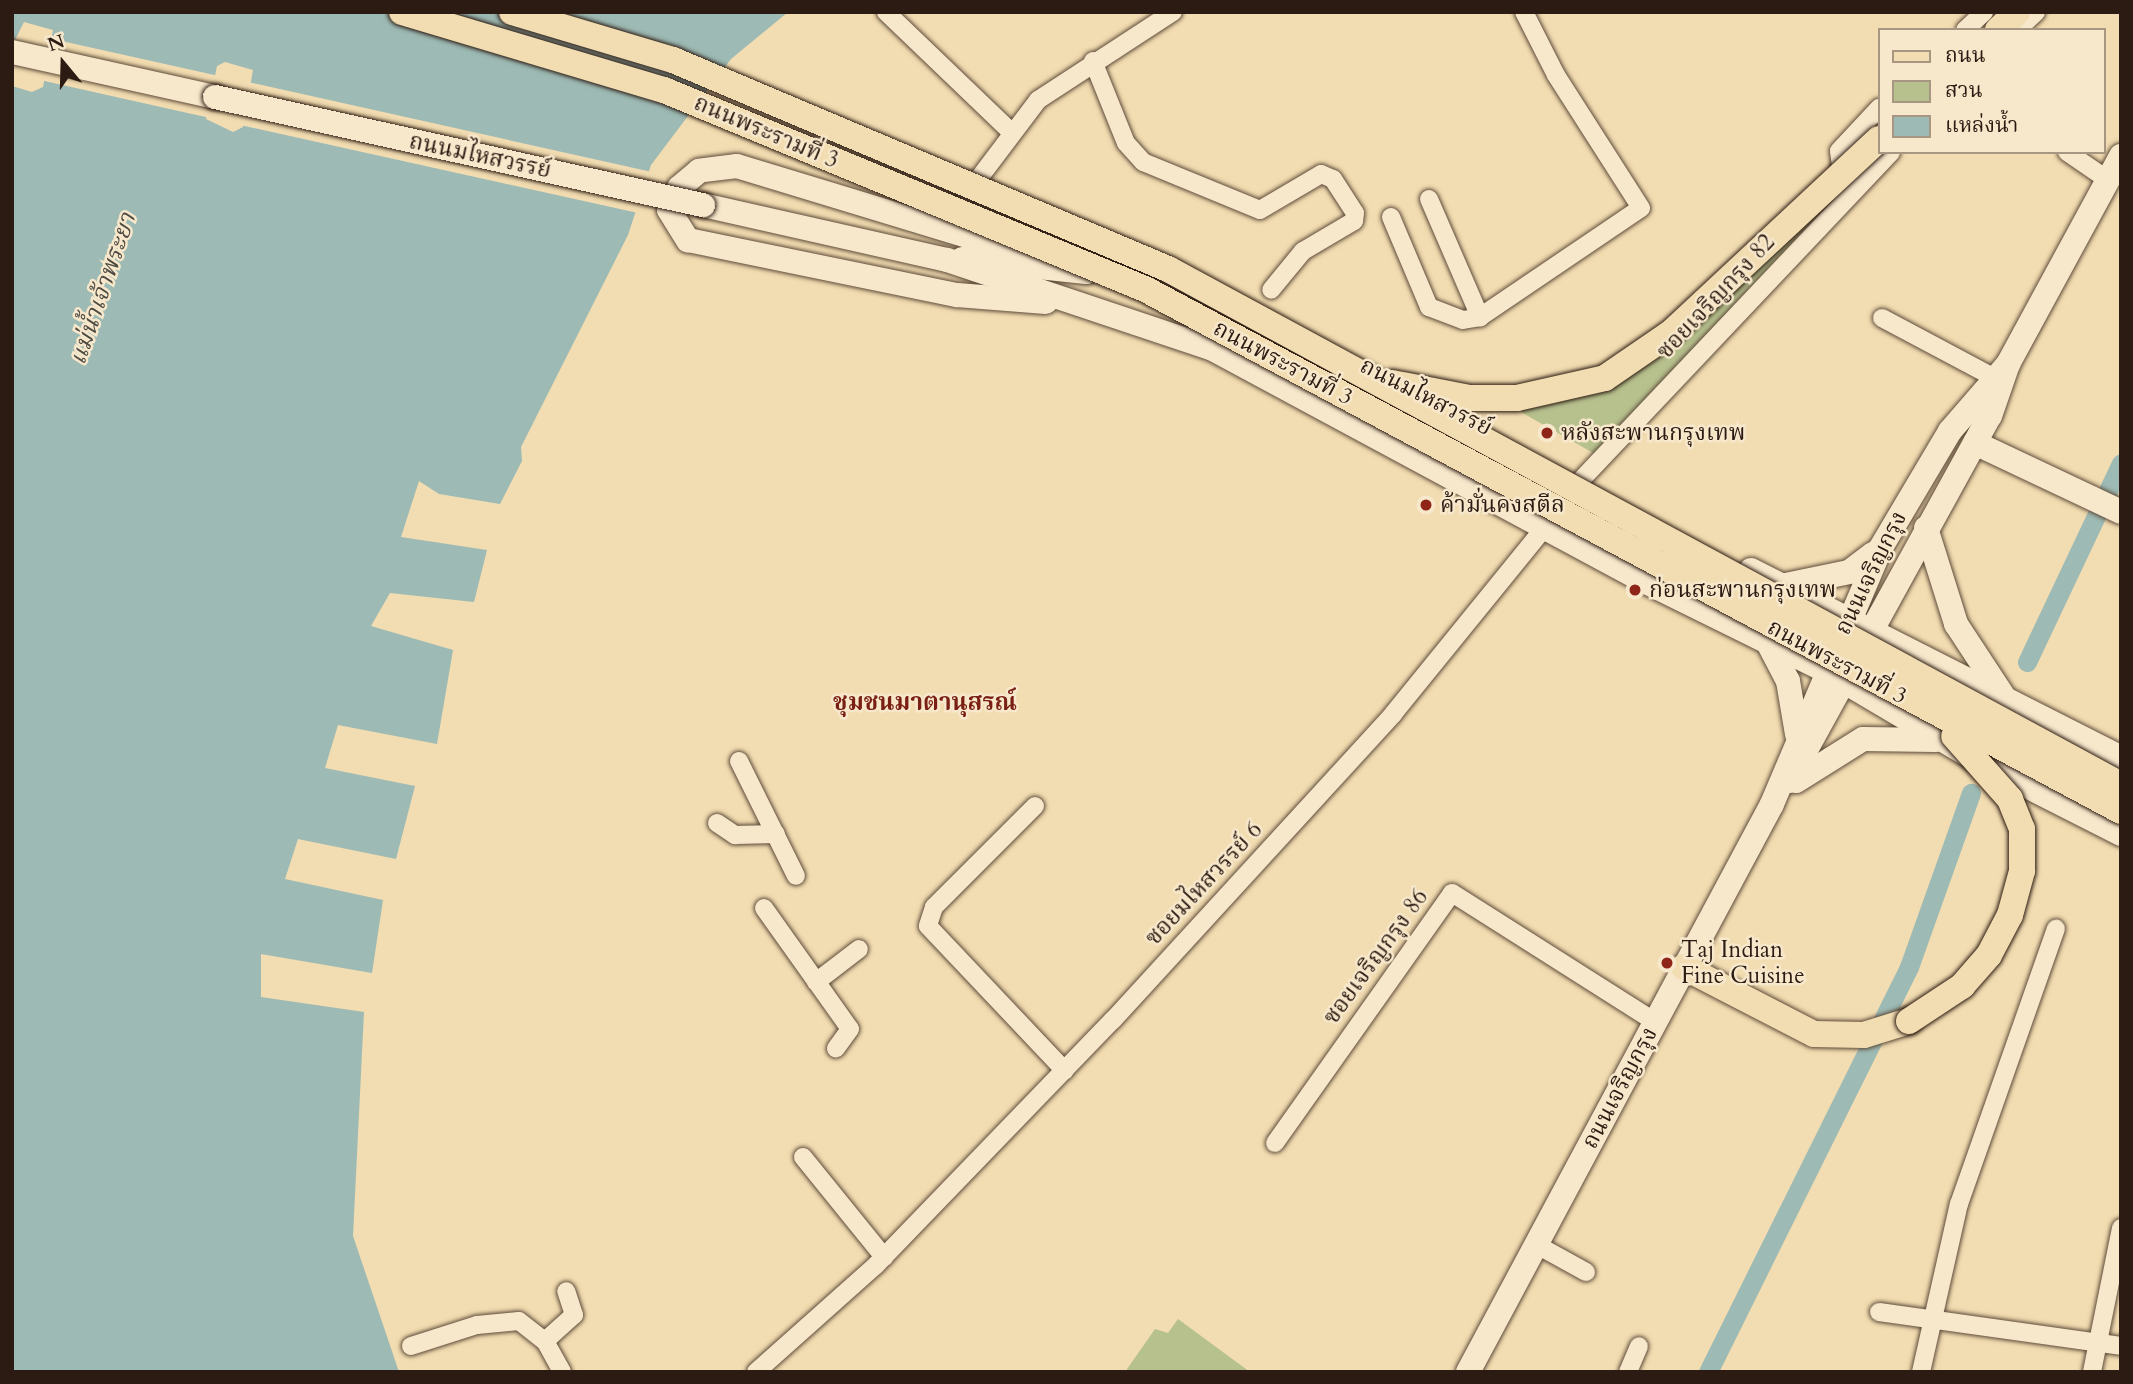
<!DOCTYPE html>
<meta charset="utf-8">
<style>
body{margin:0}
#map{position:relative;width:2133px;height:1384px;overflow:hidden;background:#f2dcb1;font-family:Cardo,"Noto Serif Thai",serif}
div>[style]{position:absolute}
.green>*{inset:0;background:#b7c18e}
.water>*{inset:0;background:#9dbab4}
.pier>*{inset:0;background:#f2dcb1}
.canal>*{height:19px;margin:-9.5px;padding:0 9.5px;transform-origin:9.5px;border-radius:9.5px;background:#9dbab4}
.roads{filter:drop-shadow(0 0 2px #5e4b3a) drop-shadow(0 0 2px #5e4b3a)}
.street>*{height:18px;margin:-9px;padding:0 9px;transform-origin:9px;border-radius:9px;background:#f7e8cc}
.secondary>*{height:24px;margin:-12px;padding:0 12px;transform-origin:12px;border-radius:12px;background:#f7e8cc}
.primary>*{height:26px;margin:-13px;padding:0 13px;transform-origin:13px;border-radius:13px;background:#f2dcb1}
.bridges{filter:drop-shadow(0 0 2px #2c1b12) drop-shadow(0 0 2px #2c1b12)}
.secondary-bridge>*{height:24px;margin:-12px;padding:0 12px;transform-origin:12px;border-radius:12px;background:#f7e8cc}
.primary-bridge>*{height:26px;margin:-13px;padding:0 13px;transform-origin:13px;border-radius:13px;background:#f2dcb1}
.dots>*{width:19px;height:19px;translate:-50% -50%;box-sizing:border-box;border:4px solid #f7e8cc;border-radius:50%}
span{translate:-50% -50%;white-space:nowrap;text-align:center;line-height:1.15;-webkit-text-stroke:5px #f7e8cc;paint-order:stroke}
.street-label{font-size:23px;color:#2c1b12}
.poi-label{font-size:23px;color:#2c1b12}
.left{translate:0 -50%;text-align:left}
.water-label{font-size:24px;color:#4e4b43;font-style:italic}
.neighbourhood-label{font-size:24px;color:#7a1f14;font-weight:700}
.frame{position:absolute;inset:0;border:14px solid #2c1b12;pointer-events:none}
.legend{position:absolute;left:1878px;top:28px;width:228px;height:126px;box-sizing:border-box;background:#f7e8cc;border:2px solid #a69682;margin:0;padding:9px 12px;list-style:none;font-size:21px;color:#2c1b12}
.legend li{display:flex;align-items:center;gap:14px;height:35px}
.legend b{width:35px;border:2px solid #a69682}
.north{position:absolute;left:28px;top:28px;width:70px;height:70px;-webkit-text-stroke:5px #f7e8cc;paint-order:stroke;rotate:341deg;font-size:19px;font-weight:700;line-height:28px;text-align:center;color:#2c1b12}
.north::after{content:'';display:block;margin:auto;width:24px;height:32px;background:#2c1b12;clip-path:polygon(50% 0,100% 100%,50% 72%,0 100%)}
</style>
<div id="map">
<div class="green">
<i style="clip-path:polygon(1841px 190px,1595px 454px,1521px 412px,1548px 384px,1600px 374px)"></i>
<i style="clip-path:polygon(1178px 1319px,1250px 1372px,1125px 1372px,1155px 1329px,1168px 1333px)"></i>
</div>
<div class="water">
<i style="clip-path:polygon(evenodd,12px 12px,788px 12px,731px 59px,651px 165px,628px 235px,521px 447px,522px 461px,500px 504px,439px 494px,419px 481px,401px 537px,487px 550px,474px 602px,390px 593px,371px 626px,453px 650px,437px 744px,338px 725px,325px 768px,415px 786px,396px 859px,298px 839px,285px 879px,383px 900px,372px 973px,261px 954px,261px 997px,364px 1012px,353px 1236px,399px 1372px,12px 1372px,12px 86px,32px 92px,43px 87px,53px 30px,24px 22px,12px 46px,12px 12px,225px 62px,253px 70px,243px 127px,233px 132px,206px 119px,217px 66px,225px 62px)"></i>
</div>
<div class="pier">
<i style="clip-path:polygon(48px 38px,219px 76px,210px 118px,40px 80px)"></i>
<i style="clip-path:polygon(248px 82px,652px 172px,638px 213px,240px 125px)"></i>
</div>
<div class="canal">
<i style="left:2027px;top:662px;width:220px;rotate:-64.7deg"></i>
<i style="left:1708px;top:1372px;width:452px;rotate:-63.6deg"></i>
<i style="left:1909px;top:967px;width:185px;rotate:-70.4deg"></i>
</div>
<div class="roads">
<div class="street">
<i style="left:886px;top:12px;width:173px;rotate:43.8deg"></i>
<i style="left:1965px;top:30px;width:26px;rotate:-43deg"></i>
<i style="left:2017px;top:30px;width:26px;rotate:-43deg"></i>
<i style="left:1093px;top:61px;width:88px;rotate:68.1deg"></i>
<i style="left:1126px;top:143px;width:25px;rotate:48deg"></i>
<i style="left:1143px;top:162px;width:126px;rotate:22.3deg"></i>
<i style="left:1260px;top:210px;width:71px;rotate:-30.5deg"></i>
<i style="left:1321px;top:174px;width:13px;rotate:23deg"></i>
<i style="left:1333px;top:179px;width:40px;rotate:57.1deg"></i>
<i style="left:1355px;top:213px;width:8px;rotate:97deg"></i>
<i style="left:1354px;top:221px;width:59px;rotate:149.5deg"></i>
<i style="left:1303px;top:251px;width:50px;rotate:129.4deg"></i>
<i style="left:2067px;top:152px;width:50px;rotate:34.3deg"></i>
<i style="left:1843px;top:183px;width:32px;rotate:-97deg"></i>
<i style="left:1839px;top:151px;width:59px;rotate:-47.1deg"></i>
<i style="left:967px;top:194px;width:118px;rotate:-52.9deg"></i>
<i style="left:1038px;top:100px;width:161px;rotate:-33.1deg"></i>
<i style="left:1429px;top:199px;width:129px;rotate:66.6deg"></i>
<i style="left:1391px;top:217px;width:98px;rotate:67.1deg"></i>
<i style="left:1429px;top:307px;width:36px;rotate:21deg"></i>
<i style="left:1463px;top:320px;width:17px;rotate:-10deg"></i>
<i style="left:1480px;top:317px;width:194px;rotate:-34.1deg"></i>
<i style="left:1641px;top:208px;width:158px;rotate:-122.6deg"></i>
<i style="left:1556px;top:75px;width:71px;rotate:-116.9deg"></i>
<i style="left:1882px;top:318px;width:126px;rotate:28deg"></i>
<i style="left:1582px;top:479px;width:450px;rotate:-46.6deg"></i>
<i style="left:739px;top:761px;width:128px;rotate:63.6deg"></i>
<i style="left:1035px;top:806px;width:143px;rotate:135deg"></i>
<i style="left:934px;top:907px;width:20px;rotate:108deg"></i>
<i style="left:928px;top:926px;width:199px;rotate:46.6deg"></i>
<i style="left:717px;top:823px;width:22px;rotate:34deg"></i>
<i style="left:735px;top:835px;width:41px;rotate:-1.4deg"></i>
<i style="left:764px;top:908px;width:148px;rotate:54.6deg"></i>
<i style="left:850px;top:1029px;width:24px;rotate:126deg"></i>
<i style="left:816px;top:982px;width:54px;rotate:-37.5deg"></i>
<i style="left:1275px;top:1143px;width:306px;rotate:-54.7deg"></i>
<i style="left:1452px;top:893px;width:241px;rotate:32.4deg"></i>
<i style="left:803px;top:1157px;width:129px;rotate:51deg"></i>
<i style="left:1537px;top:1245px;width:56px;rotate:28.9deg"></i>
<i style="left:1879px;top:1312px;width:244px;rotate:8deg"></i>
<i style="left:545px;top:1341px;width:39px;rotate:-42deg"></i>
<i style="left:574px;top:1315px;width:25px;rotate:-108deg"></i>
<i style="left:411px;top:1346px;width:69px;rotate:-17.7deg"></i>
<i style="left:477px;top:1325px;width:42px;rotate:-5.4deg"></i>
<i style="left:519px;top:1321px;width:33px;rotate:38deg"></i>
<i style="left:545px;top:1341px;width:35px;rotate:61deg"></i>
<i style="left:756px;top:1372px;width:161px;rotate:-41.7deg"></i>
<i style="left:876px;top:1265px;width:341px;rotate:-46deg"></i>
<i style="left:1113px;top:1020px;width:415px;rotate:-47.5deg"></i>
<i style="left:1393px;top:714px;width:240px;rotate:-50.9deg"></i>
<i style="left:1628px;top:1372px;width:28px;rotate:-67deg"></i>
<i style="left:1921px;top:1372px;width:172px;rotate:-77.3deg"></i>
<i style="left:1959px;top:1204px;width:292px;rotate:-70.6deg"></i>
<i style="left:2092px;top:1372px;width:147px;rotate:-78.6deg"></i>
</div>
<div class="secondary">
<i style="left:12px;top:52px;width:208px;rotate:12.5deg"></i>
<i style="left:703px;top:205px;width:250px;rotate:12.7deg"></i>
<i style="left:947px;top:260px;width:280px;rotate:18.5deg"></i>
<i style="left:1213px;top:349px;width:483px;rotate:28.3deg"></i>
<i style="left:1638px;top:578px;width:210px;rotate:26.3deg"></i>
<i style="left:1826px;top:671px;width:182px;rotate:30.6deg"></i>
<i style="left:1983px;top:764px;width:155px;rotate:26.9deg"></i>
<i style="left:1020px;top:252px;width:296px;rotate:-163.1deg"></i>
<i style="left:737px;top:166px;width:38px;rotate:173deg"></i>
<i style="left:699px;top:171px;width:26px;rotate:140deg"></i>
<i style="left:679px;top:188px;width:24px;rotate:114deg"></i>
<i style="left:669px;top:210px;width:36px;rotate:58deg"></i>
<i style="left:688px;top:240px;width:275px;rotate:11.6deg"></i>
<i style="left:957px;top:295px;width:89px;rotate:4.5deg"></i>
<i style="left:962px;top:259px;width:125px;rotate:6deg"></i>
<i style="left:1975px;top:443px;width:161px;rotate:25.3deg"></i>
<i style="left:1926px;top:528px;width:101px;rotate:72.6deg"></i>
<i style="left:1956px;top:624px;width:87px;rotate:56.7deg"></i>
<i style="left:1751px;top:570px;width:415px;rotate:26.9deg"></i>
<i style="left:1781px;top:586px;width:69px;rotate:-11.6deg"></i>
<i style="left:1849px;top:572px;width:30px;rotate:-37deg"></i>
<i style="left:1767px;top:641px;width:45px;rotate:62.3deg"></i>
<i style="left:1788px;top:681px;width:54px;rotate:80.4deg"></i>
<i style="left:1789px;top:781px;width:417px;rotate:-61.2deg"></i>
<i style="left:1990px;top:416px;width:55px;rotate:-70.9deg"></i>
<i style="left:2008px;top:364px;width:237px;rotate:-61.5deg"></i>
<i style="left:1796px;top:781px;width:79px;rotate:-32.1deg"></i>
<i style="left:1863px;top:739px;width:73px;rotate:0.8deg"></i>
<i style="left:1468px;top:1372px;width:644px;rotate:-61.84deg"></i>
<i style="left:1772px;top:804px;width:277px;rotate:-67deg"></i>
<i style="left:1880px;top:549px;width:137px;rotate:-59.3deg"></i>
<i style="left:1950px;top:431px;width:89px;rotate:-49.1deg"></i>
</div>
<div class="primary">
<i style="left:1998px;top:30px;width:26px;rotate:-43deg"></i>
<i style="left:1684px;top:967px;width:146px;rotate:27.3deg"></i>
<i style="left:1814px;top:1034px;width:50px;rotate:1.1deg"></i>
<i style="left:1864px;top:1035px;width:47px;rotate:-17.3deg"></i>
</div>
</div>
<div class="bridges">
<div class="secondary-bridge">
<i style="left:215px;top:97px;width:500px;rotate:12.5deg"></i>
</div>
<div class="primary-bridge">
<i style="left:402px;top:12px;width:273px;rotate:16.6deg"></i>
<i style="left:664px;top:90px;width:521px;rotate:22.48deg"></i>
<i style="left:1145px;top:289px;width:1107px;rotate:28.14deg"></i>
<i style="left:512px;top:12px;width:168px;rotate:16.6deg"></i>
<i style="left:673px;top:60px;width:537px;rotate:22.89deg"></i>
<i style="left:1168px;top:269px;width:1084px;rotate:28.43deg"></i>
<i style="left:1392px;top:383px;width:79px;rotate:10.9deg"></i>
<i style="left:1470px;top:398px;width:47px"></i>
<i style="left:1517px;top:398px;width:90px;rotate:-12.8deg"></i>
<i style="left:1605px;top:378px;width:81px;rotate:-34.5deg"></i>
<i style="left:1672px;top:332px;width:283px;rotate:-43deg"></i>
<i style="left:1909px;top:1021px;width:64px;rotate:-33.4deg"></i>
<i style="left:1962px;top:986px;width:41px;rotate:-48.9deg"></i>
<i style="left:1989px;top:955px;width:45px;rotate:-62.3deg"></i>
<i style="left:2010px;top:915px;width:46px;rotate:-74.7deg"></i>
<i style="left:2022px;top:871px;width:42px;rotate:-90deg"></i>
<i style="left:2022px;top:829px;width:32px;rotate:-112deg"></i>
<i style="left:2010px;top:799px;width:84px;rotate:-131.6deg"></i>
</div>
</div>
<div class="dots">
<i style="left:1547px;top:433px;background:#8f2418"></i>
<i style="left:1426px;top:505px;background:#8f2418"></i>
<i style="left:1635px;top:590px;background:#8f2418"></i>
<i style="left:1667px;top:963px;background:#8f2418"></i>
</div>
<div class="street-label">
<span style="left:766px;top:132px;rotate:23deg">ถนนพระรามที่ 3</span>
<span style="left:480px;top:156px;rotate:12deg">ถนนมไหสวรรย์</span>
<span style="left:1716px;top:297px;rotate:-47deg">ซอยเจริญกรุง 82</span>
<span style="left:1283px;top:363px;rotate:28deg">ถนนพระรามที่ 3</span>
<span style="left:1426px;top:397px;rotate:27deg">ถนนมไหสวรรย์</span>
<span style="left:1871px;top:573px;rotate:-64deg">ถนนเจริญกรุง</span>
<span style="left:1837px;top:662px;rotate:28deg">ถนนพระรามที่ 3</span>
<span style="left:1204px;top:884px;rotate:-47deg">ซอยมไหสวรรย์ 6</span>
<span style="left:1376px;top:957px;rotate:-54deg">ซอยเจริญกรุง 86</span>
<span style="left:1620px;top:1088px;rotate:-62deg">ถนนเจริญกรุง</span>
</div>
<div class="poi-label">
<span class="left" style="left:1561px;top:433px">หลังสะพานกรุงเทพ</span>
<span class="left" style="left:1440px;top:505px">ค้ามั่นคงสตีล</span>
<span class="left" style="left:1649px;top:590px">ก่อนสะพานกรุงเทพ</span>
<span class="left" style="left:1681px;top:963px">Taj Indian<br>Fine Cuisine</span>
</div>
<div class="water-label">
<span style="left:103px;top:289px;rotate:-71deg">แม่น้ำเจ้าพระยา</span>
</div>
<div class="neighbourhood-label">
<span style="left:925px;top:703px">ชุมชนมาตานุสรณ์</span>
</div>
<div class="frame"></div>
<ul class="legend">
<li><b style="height:9px;background:#f2dcb1"></b>ถนน</li>
<li><b style="height:19px;background:#b7c18e"></b>สวน</li>
<li><b style="height:19px;background:#9dbab4"></b>แหล่งน้ำ</li>
</ul>
<div class="north">N</div>
</div>
